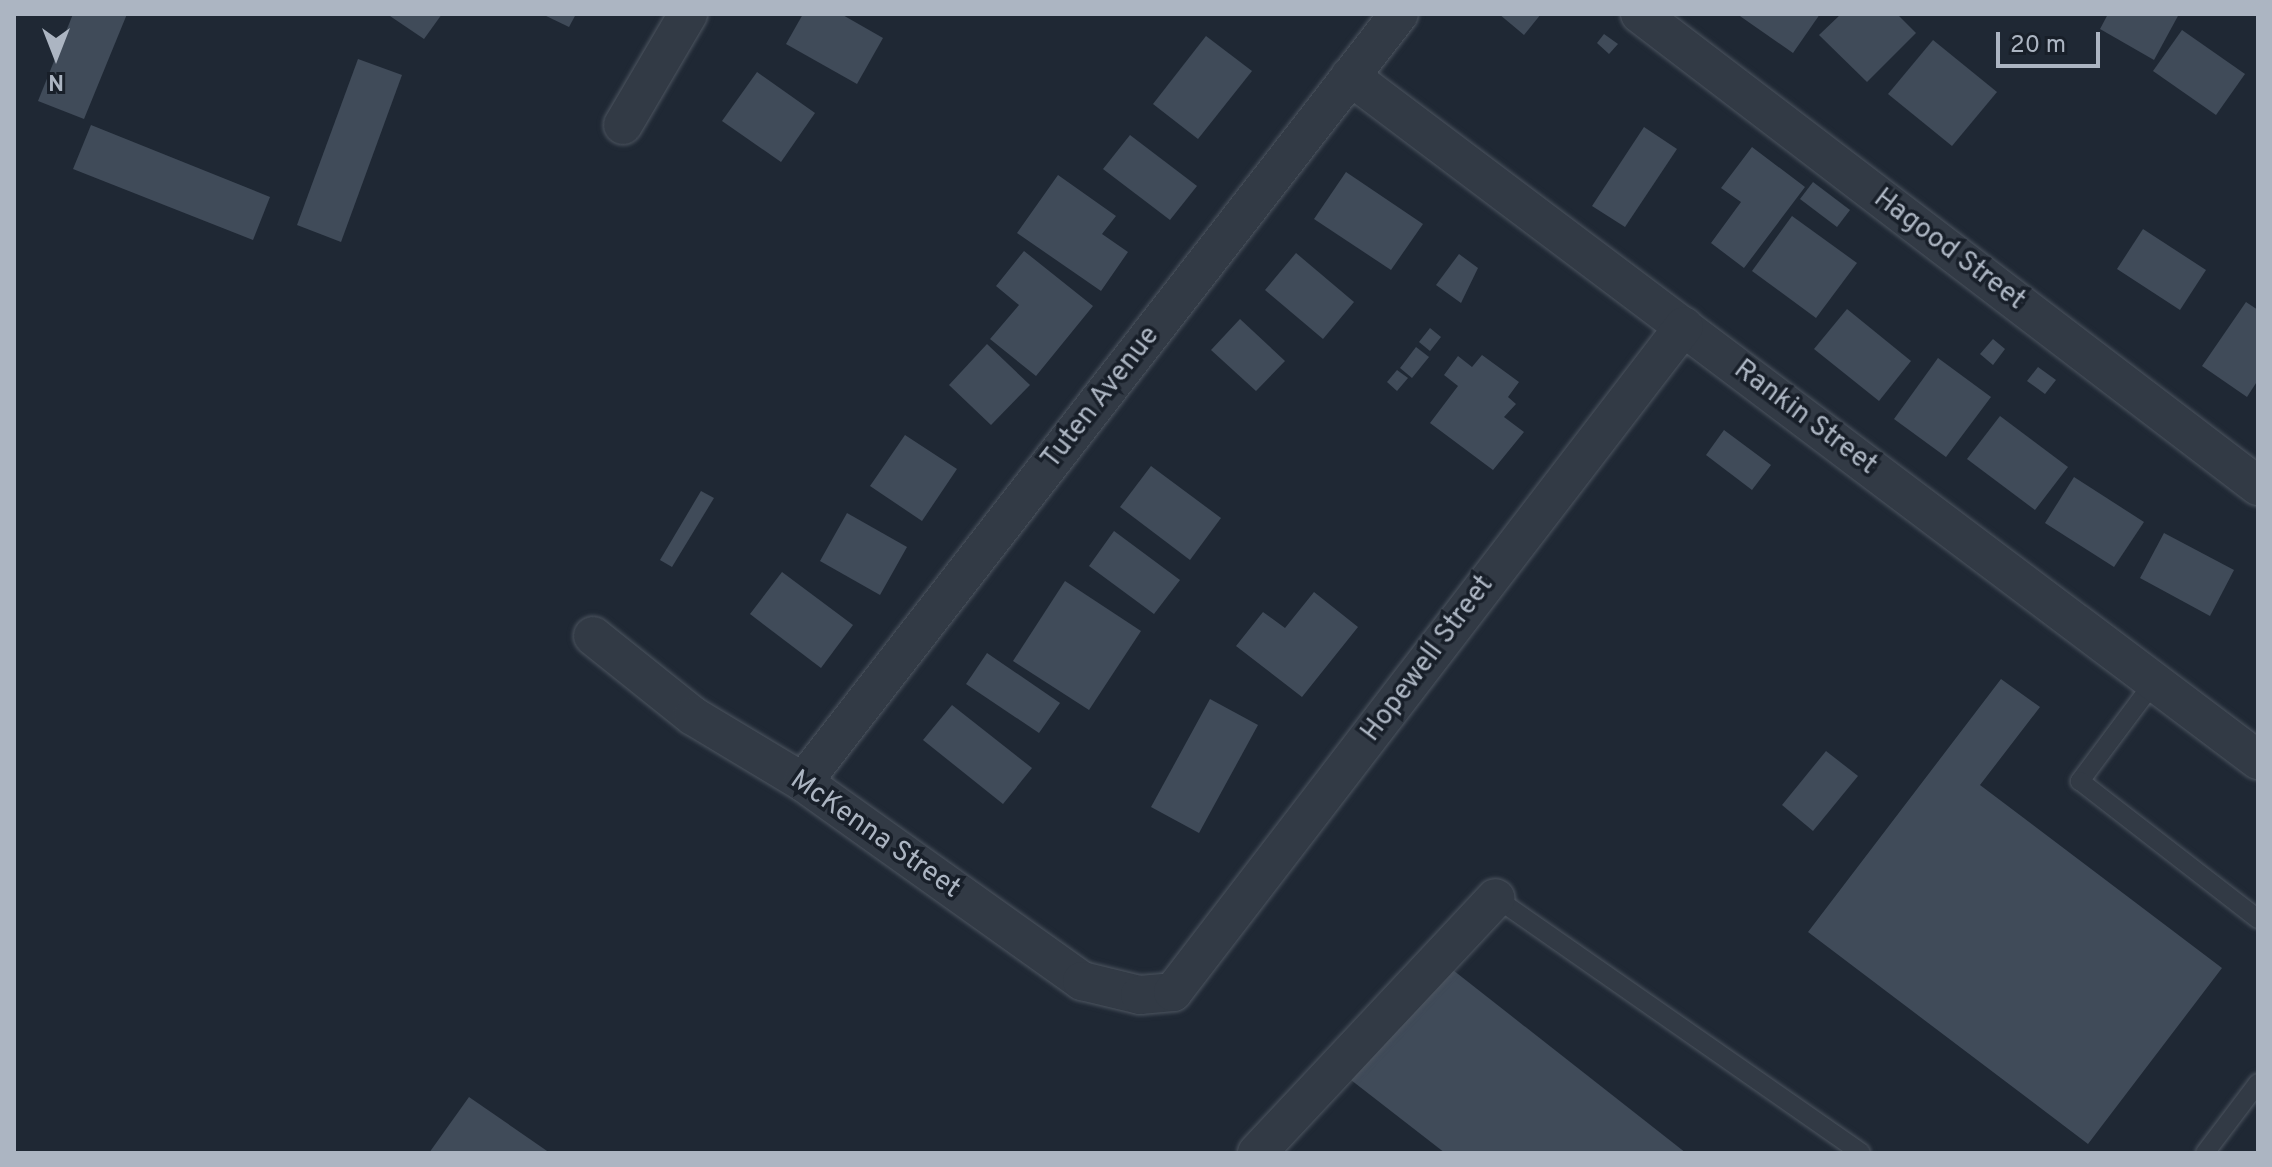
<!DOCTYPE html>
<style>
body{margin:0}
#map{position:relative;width:2272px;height:1167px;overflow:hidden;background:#1f2834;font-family:Overpass,sans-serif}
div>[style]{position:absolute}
.building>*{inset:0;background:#404b59}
.roads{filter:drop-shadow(0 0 2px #4d5560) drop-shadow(0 0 2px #4d5560)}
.lane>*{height:18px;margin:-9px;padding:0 9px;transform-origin:9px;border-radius:9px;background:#323a45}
.street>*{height:38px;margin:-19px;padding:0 19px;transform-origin:19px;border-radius:19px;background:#323a45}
span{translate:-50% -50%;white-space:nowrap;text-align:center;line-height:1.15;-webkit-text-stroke:7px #181f29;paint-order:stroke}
.street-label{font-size:28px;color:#acb5c2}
.frame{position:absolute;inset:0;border:16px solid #acb5c2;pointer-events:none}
.north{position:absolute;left:16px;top:16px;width:80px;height:80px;-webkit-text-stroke:6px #181f29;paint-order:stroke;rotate:180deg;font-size:22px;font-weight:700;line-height:32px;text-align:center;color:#acb5c2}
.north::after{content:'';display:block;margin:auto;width:28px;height:36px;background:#acb5c2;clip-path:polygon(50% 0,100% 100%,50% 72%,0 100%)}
.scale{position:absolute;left:1996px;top:32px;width:104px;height:36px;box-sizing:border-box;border:4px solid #acb5c2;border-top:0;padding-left:10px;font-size:24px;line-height:28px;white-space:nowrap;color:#acb5c2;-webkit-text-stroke:6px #181f29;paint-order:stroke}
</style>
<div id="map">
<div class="building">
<i style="clip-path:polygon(73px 14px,127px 14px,84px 119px,38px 101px)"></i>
<i style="clip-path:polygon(387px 14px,442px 14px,424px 39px)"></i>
<i style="clip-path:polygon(542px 14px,576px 14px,569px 27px)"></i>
<i style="clip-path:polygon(803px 14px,841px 14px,883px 38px,857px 84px,786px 44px)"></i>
<i style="clip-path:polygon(1499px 14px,1541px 14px,1524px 35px)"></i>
<i style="clip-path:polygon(1737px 14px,1820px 14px,1793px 53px)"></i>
<i style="clip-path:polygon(1841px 14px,1897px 14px,1916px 33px,1867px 82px,1819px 35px)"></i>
<i style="clip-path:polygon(2108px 14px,2179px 14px,2154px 60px,2100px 29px)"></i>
<i style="clip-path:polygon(2182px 30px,2245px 74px,2216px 115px,2153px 71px)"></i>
<i style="clip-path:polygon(1604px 34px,1618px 44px,1609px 54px,1597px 43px)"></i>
<i style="clip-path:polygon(1206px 36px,1252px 71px,1198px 139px,1153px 104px)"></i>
<i style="clip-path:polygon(1933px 40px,1997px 92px,1952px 146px,1888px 94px)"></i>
<i style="clip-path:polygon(358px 59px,402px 75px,341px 242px,297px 225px)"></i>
<i style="clip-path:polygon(757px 72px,815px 113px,781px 162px,722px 121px)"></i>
<i style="clip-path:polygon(91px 125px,270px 197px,253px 240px,73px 169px)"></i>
<i style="clip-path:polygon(1644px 127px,1677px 149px,1625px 227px,1592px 206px)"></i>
<i style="clip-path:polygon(1130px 135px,1197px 186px,1170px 220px,1103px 169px)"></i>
<i style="clip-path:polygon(1752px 147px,1805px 187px,1744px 268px,1711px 243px,1741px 202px,1721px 188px)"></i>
<i style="clip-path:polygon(1346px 172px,1423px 224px,1391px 270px,1314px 219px)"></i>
<i style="clip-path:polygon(1058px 175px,1116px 216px,1102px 234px,1128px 252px,1101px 291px,1017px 233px)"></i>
<i style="clip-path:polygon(1813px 182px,1850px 210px,1837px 227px,1800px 199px)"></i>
<i style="clip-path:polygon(1792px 216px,1857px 263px,1816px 318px,1752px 271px)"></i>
<i style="clip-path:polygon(2143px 229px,2206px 270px,2180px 310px,2117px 269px)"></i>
<i style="clip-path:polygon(1024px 251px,1093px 306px,1036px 376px,990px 339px,1019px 305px,996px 286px)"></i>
<i style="clip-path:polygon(1296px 253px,1354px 302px,1323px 339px,1265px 290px)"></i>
<i style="clip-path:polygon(1459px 254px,1478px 268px,1461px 303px,1436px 285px)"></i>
<i style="clip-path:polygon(2246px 302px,2258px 310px,2258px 380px,2247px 397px,2202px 366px)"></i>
<i style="clip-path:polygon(1847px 309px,1911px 361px,1879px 401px,1814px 349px)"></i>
<i style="clip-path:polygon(1240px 319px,1285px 361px,1256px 391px,1211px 350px)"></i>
<i style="clip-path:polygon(1430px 328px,1441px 337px,1430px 351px,1419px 342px)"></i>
<i style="clip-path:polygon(1993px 339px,2005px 349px,1993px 365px,1980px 354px)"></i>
<i style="clip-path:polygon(987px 344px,1030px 385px,991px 425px,949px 385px)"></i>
<i style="clip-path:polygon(1416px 347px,1429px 357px,1412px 378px,1400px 368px)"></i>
<i style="clip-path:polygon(1482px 355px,1519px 382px,1508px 397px,1516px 404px,1504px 417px,1524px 432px,1493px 470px,1430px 423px,1458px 386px,1444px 375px,1458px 356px,1472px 367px)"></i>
<i style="clip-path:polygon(1938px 358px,1991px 397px,1946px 457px,1894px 419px)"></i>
<i style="clip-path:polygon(2038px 367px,2056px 380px,2045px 394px,2027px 381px)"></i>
<i style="clip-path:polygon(1397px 370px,1408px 378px,1397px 391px,1387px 382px)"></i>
<i style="clip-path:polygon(2000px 416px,2068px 467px,2035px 510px,1967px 459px)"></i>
<i style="clip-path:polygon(1724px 430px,1771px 465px,1752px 490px,1706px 455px)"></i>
<i style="clip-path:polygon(905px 435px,957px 469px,922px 521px,870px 486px)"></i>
<i style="clip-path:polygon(1151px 466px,1221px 518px,1190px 560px,1120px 507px)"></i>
<i style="clip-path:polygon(2074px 477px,2144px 522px,2114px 567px,2045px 523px)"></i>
<i style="clip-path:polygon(701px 491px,714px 498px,672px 567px,660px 560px)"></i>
<i style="clip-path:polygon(847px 513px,907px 547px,880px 595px,820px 561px)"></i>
<i style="clip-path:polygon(1114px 531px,1180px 580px,1154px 614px,1089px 566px)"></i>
<i style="clip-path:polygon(2164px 533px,2234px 570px,2210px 616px,2140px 578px)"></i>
<i style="clip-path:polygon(782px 572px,853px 625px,821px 668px,750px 614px)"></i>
<i style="clip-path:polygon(1065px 581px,1141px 631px,1089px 710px,1013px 661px)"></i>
<i style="clip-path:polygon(1314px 592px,1358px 627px,1302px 697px,1236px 646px,1263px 612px,1285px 628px)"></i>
<i style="clip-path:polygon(987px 653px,1060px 703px,1039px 733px,966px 684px)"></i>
<i style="clip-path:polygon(2001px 679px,2040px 707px,1980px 785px,2222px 968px,2088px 1144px,1808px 932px)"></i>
<i style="clip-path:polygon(1210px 699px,1258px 725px,1199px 833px,1151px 807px)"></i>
<i style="clip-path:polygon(952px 705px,1032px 768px,1003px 804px,923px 740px)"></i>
<i style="clip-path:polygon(1826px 751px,1858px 776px,1813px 831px,1782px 805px)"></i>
<i style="clip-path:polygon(1444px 963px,1686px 1153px,1445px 1153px,1351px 1080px)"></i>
<i style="clip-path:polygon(469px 1097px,550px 1153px,429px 1153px)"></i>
</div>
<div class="roads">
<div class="lane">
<i style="left:2154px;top:682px;width:124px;rotate:126.8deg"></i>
<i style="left:2080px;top:781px;width:225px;rotate:37.8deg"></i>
<i style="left:1496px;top:898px;width:445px;rotate:34.9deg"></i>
<i style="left:2205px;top:1153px;width:88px;rotate:-52.9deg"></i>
</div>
<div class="street">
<i style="left:1640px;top:14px;width:778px;rotate:37.37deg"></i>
<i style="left:1350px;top:76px;width:1137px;rotate:36.99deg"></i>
<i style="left:623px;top:125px;width:129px;rotate:-59.6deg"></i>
<i style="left:593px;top:636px;width:128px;rotate:38.7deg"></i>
<i style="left:693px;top:716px;width:128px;rotate:31deg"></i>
<i style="left:803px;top:782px;width:343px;rotate:35.5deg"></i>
<i style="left:1082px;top:981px;width:60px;rotate:13.6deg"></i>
<i style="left:1140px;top:995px;width:33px;rotate:-5deg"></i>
<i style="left:1173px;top:992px;width:839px;rotate:-52.5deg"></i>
<i style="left:803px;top:782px;width:972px;rotate:-52.19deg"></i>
<i style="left:1257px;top:1153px;width:349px;rotate:-46.9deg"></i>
</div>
</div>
<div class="street-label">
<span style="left:1949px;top:250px;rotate:37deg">Hagood Street</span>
<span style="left:1101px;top:398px;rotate:-52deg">Tuten Avenue</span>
<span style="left:1805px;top:418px;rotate:37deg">Rankin Street</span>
<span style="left:1428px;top:659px;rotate:-53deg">Hopewell Street</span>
<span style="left:875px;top:835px;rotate:35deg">McKenna Street</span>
</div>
<div class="frame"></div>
<div class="north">N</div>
<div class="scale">20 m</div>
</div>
